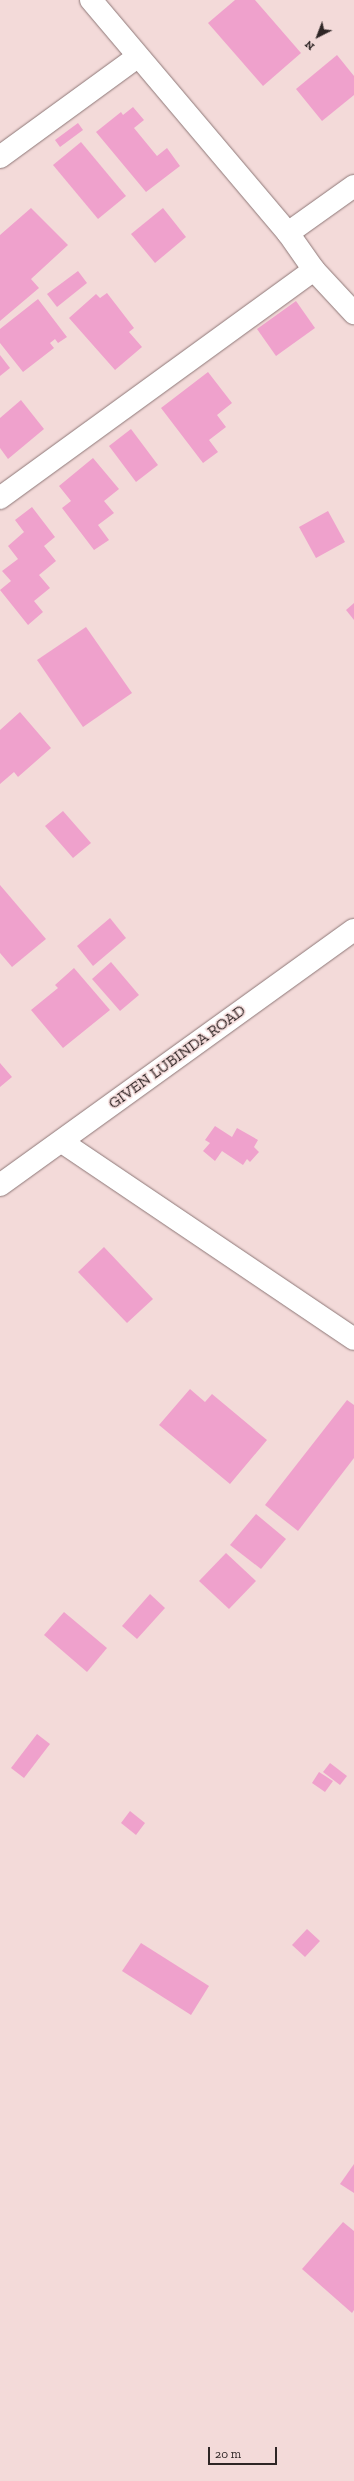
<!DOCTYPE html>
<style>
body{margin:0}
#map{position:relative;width:354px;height:2481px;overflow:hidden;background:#f3dad9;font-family:"Zilla Slab",serif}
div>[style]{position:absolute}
.building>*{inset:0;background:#efa1cc}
.roads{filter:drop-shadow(0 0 1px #8d7777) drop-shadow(0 0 1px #8d7777)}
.minor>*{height:22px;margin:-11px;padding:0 11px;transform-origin:11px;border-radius:11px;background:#fff}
span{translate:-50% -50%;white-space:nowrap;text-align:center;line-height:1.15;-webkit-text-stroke:3px #f3dad9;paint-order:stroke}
.street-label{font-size:16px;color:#2e2525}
.north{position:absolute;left:298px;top:16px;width:40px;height:40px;-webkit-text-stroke:3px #f3dad9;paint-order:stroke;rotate:222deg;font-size:11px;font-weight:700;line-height:16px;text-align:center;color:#2e2525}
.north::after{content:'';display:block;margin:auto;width:14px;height:18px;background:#2e2525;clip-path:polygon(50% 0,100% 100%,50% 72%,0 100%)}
.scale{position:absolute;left:208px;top:2447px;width:69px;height:18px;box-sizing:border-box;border:2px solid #2e2525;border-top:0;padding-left:5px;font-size:12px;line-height:14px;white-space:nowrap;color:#2e2525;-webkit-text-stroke:3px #f3dad9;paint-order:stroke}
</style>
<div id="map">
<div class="building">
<i style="clip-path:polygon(235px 0,255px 0,301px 53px,263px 86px,208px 23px)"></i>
<i style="clip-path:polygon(337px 55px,354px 76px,354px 95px,322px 121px,296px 89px)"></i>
<i style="clip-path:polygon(133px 107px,144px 120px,134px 128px,157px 156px,167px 148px,180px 166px,146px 192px,96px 132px,121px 112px,123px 115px)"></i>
<i style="clip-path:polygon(78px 123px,83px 130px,60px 147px,55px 140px)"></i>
<i style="clip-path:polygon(81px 142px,126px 196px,98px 219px,53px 165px)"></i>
<i style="clip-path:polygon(31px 208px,68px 245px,31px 279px,39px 288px,0 321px,0 235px)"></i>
<i style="clip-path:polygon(163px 208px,186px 237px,155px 263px,131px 234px)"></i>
<i style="clip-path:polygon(78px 271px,87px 283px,57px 307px,47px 294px)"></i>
<i style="clip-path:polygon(107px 293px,134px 328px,129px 332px,142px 347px,115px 370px,69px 318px,96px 294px,100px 298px)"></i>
<i style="clip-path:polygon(38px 299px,67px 337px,58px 343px,55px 339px,50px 343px,54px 348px,23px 372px,0 343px,0 329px)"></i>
<i style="clip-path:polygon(296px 301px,315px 328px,276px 356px,257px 329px)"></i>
<i style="clip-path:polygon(0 355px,10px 368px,0 376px)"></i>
<i style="clip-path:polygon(208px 372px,232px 403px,217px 415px,226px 427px,209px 440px,218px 452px,203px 463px,161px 408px)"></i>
<i style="clip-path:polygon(21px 400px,44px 429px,8px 459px,0 448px,0 418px)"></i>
<i style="clip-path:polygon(131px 429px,158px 465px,136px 482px,109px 446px)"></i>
<i style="clip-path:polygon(93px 458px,119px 489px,104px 501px,114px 513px,98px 525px,109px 540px,94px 550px,62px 508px,71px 501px,59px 486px)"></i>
<i style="clip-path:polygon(32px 507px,55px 537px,44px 546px,56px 561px,39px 575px,50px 588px,34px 601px,43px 612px,28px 625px,0 590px,11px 581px,2px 571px,18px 559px,8px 546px,24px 532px,15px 520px)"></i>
<i style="clip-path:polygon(328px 511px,345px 542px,316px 558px,299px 527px)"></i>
<i style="clip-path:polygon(354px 603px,354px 620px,346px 610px)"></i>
<i style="clip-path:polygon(86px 627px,132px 693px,83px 727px,37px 660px)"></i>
<i style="clip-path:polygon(20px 712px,51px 748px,18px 777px,14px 772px,0 784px,0 730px)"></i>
<i style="clip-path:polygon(63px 811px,91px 843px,73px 858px,45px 826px)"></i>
<i style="clip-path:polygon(0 885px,46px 939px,12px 967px,0 953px)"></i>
<i style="clip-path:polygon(110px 918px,126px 938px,93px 966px,77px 946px)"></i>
<i style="clip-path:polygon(111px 962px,139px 995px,120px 1011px,92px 979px)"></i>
<i style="clip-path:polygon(74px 968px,110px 1010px,63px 1048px,31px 1010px,58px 988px,55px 985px)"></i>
<i style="clip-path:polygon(0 1063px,12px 1077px,0 1087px)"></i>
<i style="clip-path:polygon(215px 1126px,232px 1137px,237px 1128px,258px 1140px,254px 1147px,259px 1152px,250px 1162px,247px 1159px,243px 1165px,222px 1151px,215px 1161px,203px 1151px,210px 1143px,205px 1140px)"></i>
<i style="clip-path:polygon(104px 1247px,153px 1299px,127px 1323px,78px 1272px)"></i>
<i style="clip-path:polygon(190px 1389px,205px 1402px,212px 1394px,267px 1440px,230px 1484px,159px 1425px)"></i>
<i style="clip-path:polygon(347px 1400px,354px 1405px,354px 1458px,298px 1531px,265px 1505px)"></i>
<i style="clip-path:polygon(256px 1514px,286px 1539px,261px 1569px,230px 1545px)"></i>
<i style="clip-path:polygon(226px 1553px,256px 1581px,229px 1609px,199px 1581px)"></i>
<i style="clip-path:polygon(150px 1594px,165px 1608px,137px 1639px,122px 1626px)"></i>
<i style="clip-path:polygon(64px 1612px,107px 1648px,87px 1672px,44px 1635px)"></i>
<i style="clip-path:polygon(37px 1734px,50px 1744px,24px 1778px,11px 1768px)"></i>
<i style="clip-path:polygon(330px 1763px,347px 1776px,340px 1785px,323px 1772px)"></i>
<i style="clip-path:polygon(319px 1772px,333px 1781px,325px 1792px,312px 1783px)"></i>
<i style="clip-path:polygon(130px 1811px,145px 1823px,136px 1835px,121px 1823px)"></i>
<i style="clip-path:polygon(307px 1929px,320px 1941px,305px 1957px,292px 1945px)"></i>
<i style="clip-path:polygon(141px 1943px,209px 1986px,191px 2015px,122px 1971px)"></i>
<i style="clip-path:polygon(354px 2164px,354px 2193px,340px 2184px)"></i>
<i style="clip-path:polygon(343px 2222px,354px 2231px,354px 2310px,352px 2313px,302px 2269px)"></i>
</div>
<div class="roads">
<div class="minor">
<i style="left:91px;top:0;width:305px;rotate:49.8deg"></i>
<i style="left:288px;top:233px;width:45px;rotate:54.9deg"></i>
<i style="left:314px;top:270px;width:59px;rotate:47.1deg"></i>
<i style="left:0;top:157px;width:170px;rotate:-36.1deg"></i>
<i style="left:288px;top:233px;width:81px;rotate:-35.5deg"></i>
<i style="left:0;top:498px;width:388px;rotate:-36deg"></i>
<i style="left:62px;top:1142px;width:352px;rotate:34deg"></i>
<i style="left:0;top:1185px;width:436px;rotate:-35.8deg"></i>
</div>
</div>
<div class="street-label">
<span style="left:177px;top:1057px;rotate:-36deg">GIVEN LUBINDA ROAD</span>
</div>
<div class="north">N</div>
<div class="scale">20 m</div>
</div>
